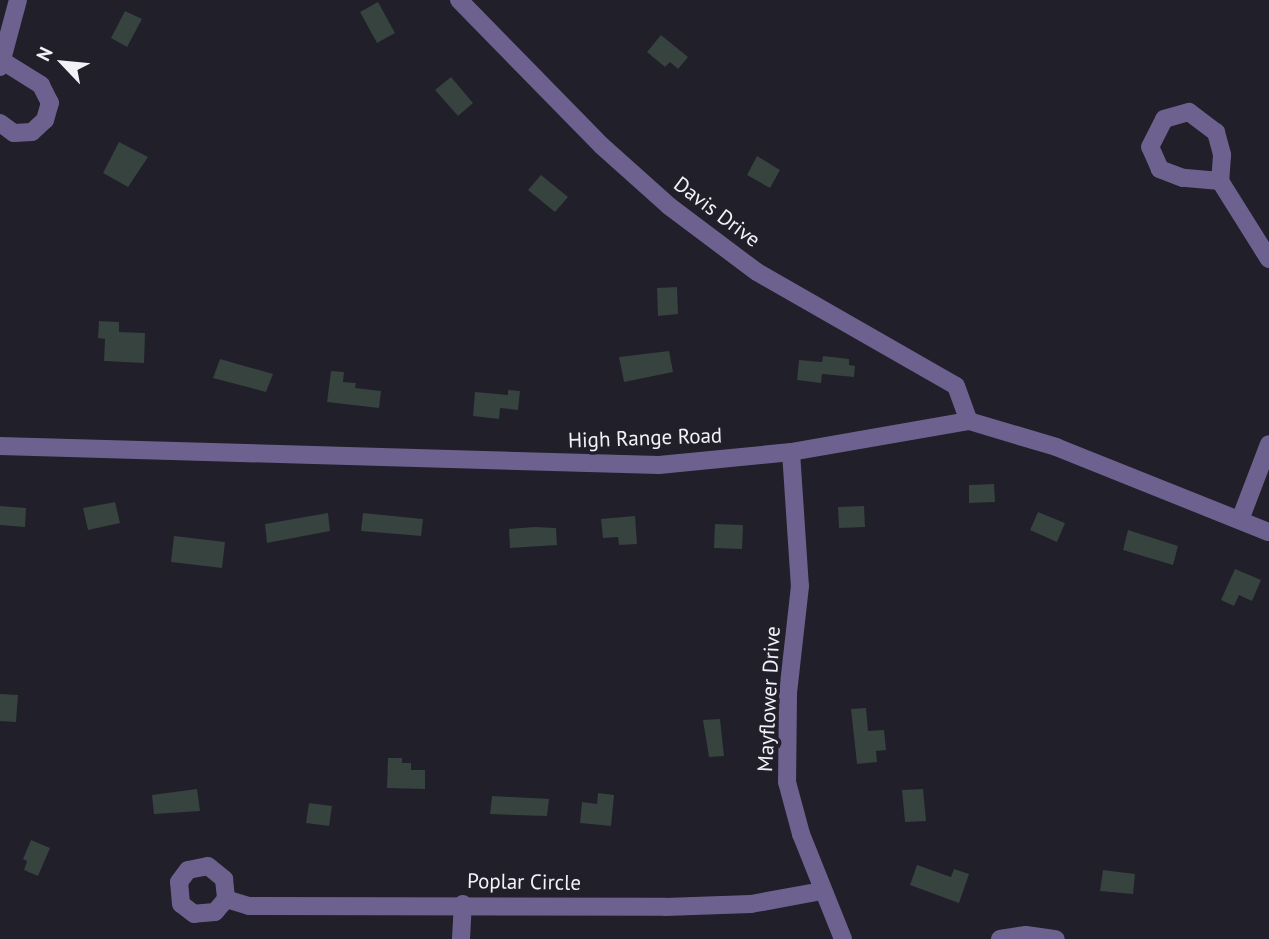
<!DOCTYPE html>
<style>
body{margin:0}
#map{position:relative;width:1269px;height:939px;overflow:hidden;background:#211f29;font-family:"PT Sans",sans-serif}
div>[style]{position:absolute}
.building>*{inset:0;background:#36433e}
.minor>*{height:18px;margin:-9px;padding:0 9px;transform-origin:9px;border-radius:9px;background:#6d628f}
span{translate:-50% -50%;white-space:nowrap;text-align:center;line-height:1.15;-webkit-text-stroke:7px #211f29;paint-order:stroke}
.street-label{font-size:21px;color:#f2f1f8}
.north{position:absolute;left:28px;top:28px;width:70px;height:70px;-webkit-text-stroke:5px #211f29;paint-order:stroke;rotate:296deg;font-size:19px;font-weight:700;line-height:28px;text-align:center;color:#f2f1f8}
.north::after{content:'';display:block;margin:auto;width:24px;height:32px;background:#f2f1f8;clip-path:polygon(50% 0,100% 100%,50% 72%,0 100%)}
</style>
<div id="map">
<div class="building">
<i style="clip-path:polygon(378px 2px,395px 33px,377px 43px,360px 12px)"></i>
<i style="clip-path:polygon(125px 11px,142px 19px,127px 47px,111px 38px)"></i>
<i style="clip-path:polygon(661px 35px,688px 57px,678px 69px,670px 62px,665px 67px,647px 52px)"></i>
<i style="clip-path:polygon(451px 77px,473px 103px,458px 116px,435px 90px)"></i>
<i style="clip-path:polygon(119px 142px,148px 157px,128px 187px,103px 173px)"></i>
<i style="clip-path:polygon(757px 156px,780px 170px,770px 188px,747px 175px)"></i>
<i style="clip-path:polygon(541px 175px,568px 197px,555px 212px,528px 190px)"></i>
<i style="clip-path:polygon(677px 287px,678px 314px,658px 316px,657px 288px)"></i>
<i style="clip-path:polygon(99px 321px,119px 322px,119px 332px,145px 333px,144px 363px,104px 361px,105px 339px,98px 338px)"></i>
<i style="clip-path:polygon(669px 351px,673px 372px,624px 382px,619px 357px)"></i>
<i style="clip-path:polygon(823px 356px,849px 359px,849px 365px,855px 366px,854px 377px,822px 374px,821px 383px,797px 380px,799px 360px,822px 362px)"></i>
<i style="clip-path:polygon(220px 359px,273px 374px,266px 392px,213px 378px)"></i>
<i style="clip-path:polygon(331px 371px,344px 372px,343px 382px,356px 383px,355px 388px,381px 391px,379px 408px,327px 402px)"></i>
<i style="clip-path:polygon(508px 390px,520px 391px,518px 410px,500px 408px,499px 419px,473px 416px,475px 392px,508px 395px)"></i>
<i style="clip-path:polygon(994px 484px,995px 502px,969px 503px,969px 485px)"></i>
<i style="clip-path:polygon(115px 502px,120px 523px,88px 530px,83px 508px)"></i>
<i style="clip-path:polygon(0 506px,26px 508px,25px 527px,0 525px)"></i>
<i style="clip-path:polygon(864px 506px,865px 527px,839px 528px,838px 507px)"></i>
<i style="clip-path:polygon(1038px 512px,1065px 523px,1057px 542px,1030px 530px)"></i>
<i style="clip-path:polygon(328px 513px,330px 531px,267px 543px,265px 524px)"></i>
<i style="clip-path:polygon(363px 513px,423px 519px,421px 536px,361px 531px)"></i>
<i style="clip-path:polygon(635px 516px,637px 544px,619px 545px,618px 537px,603px 538px,601px 519px)"></i>
<i style="clip-path:polygon(715px 524px,743px 525px,742px 549px,714px 548px)"></i>
<i style="clip-path:polygon(534px 527px,556px 528px,557px 545px,510px 548px,509px 529px)"></i>
<i style="clip-path:polygon(1128px 530px,1178px 546px,1173px 565px,1123px 550px)"></i>
<i style="clip-path:polygon(174px 536px,225px 542px,222px 568px,171px 562px)"></i>
<i style="clip-path:polygon(1235px 569px,1261px 580px,1252px 601px,1239px 595px,1234px 606px,1221px 600px)"></i>
<i style="clip-path:polygon(0 694px,18px 695px,16px 722px,0 721px)"></i>
<i style="clip-path:polygon(866px 708px,868px 731px,884px 730px,886px 750px,876px 751px,877px 762px,857px 764px,851px 709px)"></i>
<i style="clip-path:polygon(720px 719px,724px 756px,709px 757px,703px 720px)"></i>
<i style="clip-path:polygon(388px 758px,402px 758px,402px 763px,411px 763px,411px 770px,425px 770px,425px 789px,387px 788px)"></i>
<i style="clip-path:polygon(197px 789px,200px 811px,154px 814px,152px 795px)"></i>
<i style="clip-path:polygon(923px 789px,926px 821px,905px 822px,902px 790px)"></i>
<i style="clip-path:polygon(598px 793px,614px 795px,611px 826px,580px 823px,582px 802px,597px 804px)"></i>
<i style="clip-path:polygon(492px 796px,549px 799px,547px 816px,490px 814px)"></i>
<i style="clip-path:polygon(309px 803px,332px 806px,329px 826px,306px 823px)"></i>
<i style="clip-path:polygon(31px 840px,50px 848px,38px 876px,24px 870px,27px 861px,23px 859px)"></i>
<i style="clip-path:polygon(917px 865px,951px 877px,954px 869px,969px 874px,959px 903px,910px 885px)"></i>
<i style="clip-path:polygon(1103px 870px,1135px 874px,1133px 894px,1100px 891px)"></i>
</div>
<div class="minor">
<i style="left:459px;top:0;width:204px;rotate:45.6deg"></i>
<i style="left:602px;top:146px;width:90px;rotate:41.8deg"></i>
<i style="left:669px;top:206px;width:110px;rotate:36.9deg"></i>
<i style="left:757px;top:272px;width:229px;rotate:29.8deg"></i>
<i style="left:956px;top:386px;width:37px;rotate:70deg"></i>
<i style="left:0;top:67px;width:69px;rotate:-75deg"></i>
<i style="left:0;top:123px;width:17px;rotate:36deg"></i>
<i style="left:14px;top:133px;width:18px;rotate:-3deg"></i>
<i style="left:32px;top:132px;width:18px;rotate:-43deg"></i>
<i style="left:45px;top:120px;width:18px;rotate:-74deg"></i>
<i style="left:50px;top:103px;width:20px;rotate:-117deg"></i>
<i style="left:41px;top:85px;width:47px;rotate:-148deg"></i>
<i style="left:1220px;top:181px;width:37px;rotate:-175deg"></i>
<i style="left:1183px;top:178px;width:25px;rotate:-159deg"></i>
<i style="left:1160px;top:169px;width:24px;rotate:-114deg"></i>
<i style="left:1150px;top:147px;width:31px;rotate:-63deg"></i>
<i style="left:1164px;top:119px;width:26px;rotate:-16deg"></i>
<i style="left:1189px;top:112px;width:34px;rotate:37deg"></i>
<i style="left:1216px;top:132px;width:24px;rotate:75deg"></i>
<i style="left:1222px;top:155px;width:26px;rotate:94deg"></i>
<i style="left:1220px;top:181px;width:92px;rotate:57.9deg"></i>
<i style="left:0;top:446px;width:659px;rotate:1.65deg"></i>
<i style="left:659px;top:465px;width:133px;rotate:-5.6deg"></i>
<i style="left:791px;top:452px;width:181px;rotate:-9.9deg"></i>
<i style="left:969px;top:421px;width:91px;rotate:16.6deg"></i>
<i style="left:1056px;top:447px;width:229px;rotate:21.8deg"></i>
<i style="left:791px;top:452px;width:134px;rotate:86.2deg"></i>
<i style="left:800px;top:586px;width:108px;rotate:96.4deg"></i>
<i style="left:788px;top:693px;width:89px;rotate:90.6deg"></i>
<i style="left:787px;top:782px;width:54px;rotate:74.9deg"></i>
<i style="left:801px;top:834px;width:113px;rotate:68.2deg"></i>
<i style="left:1240px;top:520px;width:81px;rotate:-69.1deg"></i>
<i style="left:226px;top:899px;width:17px;rotate:130deg"></i>
<i style="left:215px;top:912px;width:21px;rotate:175deg"></i>
<i style="left:194px;top:914px;width:16px;rotate:-142deg"></i>
<i style="left:181px;top:904px;width:22px;rotate:-95deg"></i>
<i style="left:179px;top:882px;width:15px;rotate:-53deg"></i>
<i style="left:188px;top:870px;width:20px;rotate:-11deg"></i>
<i style="left:208px;top:866px;width:21px;rotate:39deg"></i>
<i style="left:224px;top:879px;width:20px;rotate:84deg"></i>
<i style="left:226px;top:899px;width:24px;rotate:17deg"></i>
<i style="left:249px;top:906px;width:416px;rotate:0.1deg"></i>
<i style="left:665px;top:907px;width:86px;rotate:-2deg"></i>
<i style="left:751px;top:904px;width:72px;rotate:-10.4deg"></i>
<i style="left:461px;top:939px;width:35px;rotate:-87deg"></i>
<i style="left:1000px;top:939px;width:26px;rotate:-9deg"></i>
<i style="left:1026px;top:935px;width:30px;rotate:8deg"></i>
</div>
<div class="street-label">
<span style="left:717px;top:212px;rotate:37deg">Davis Drive</span>
<span style="left:645px;top:438px;rotate:-2deg">High Range Road</span>
<span style="left:769px;top:699px;rotate:-87deg">Mayflower Drive</span>
<span style="left:524px;top:882px;rotate:1deg">Poplar Circle</span>
</div>
<div class="north">N</div>
</div>
